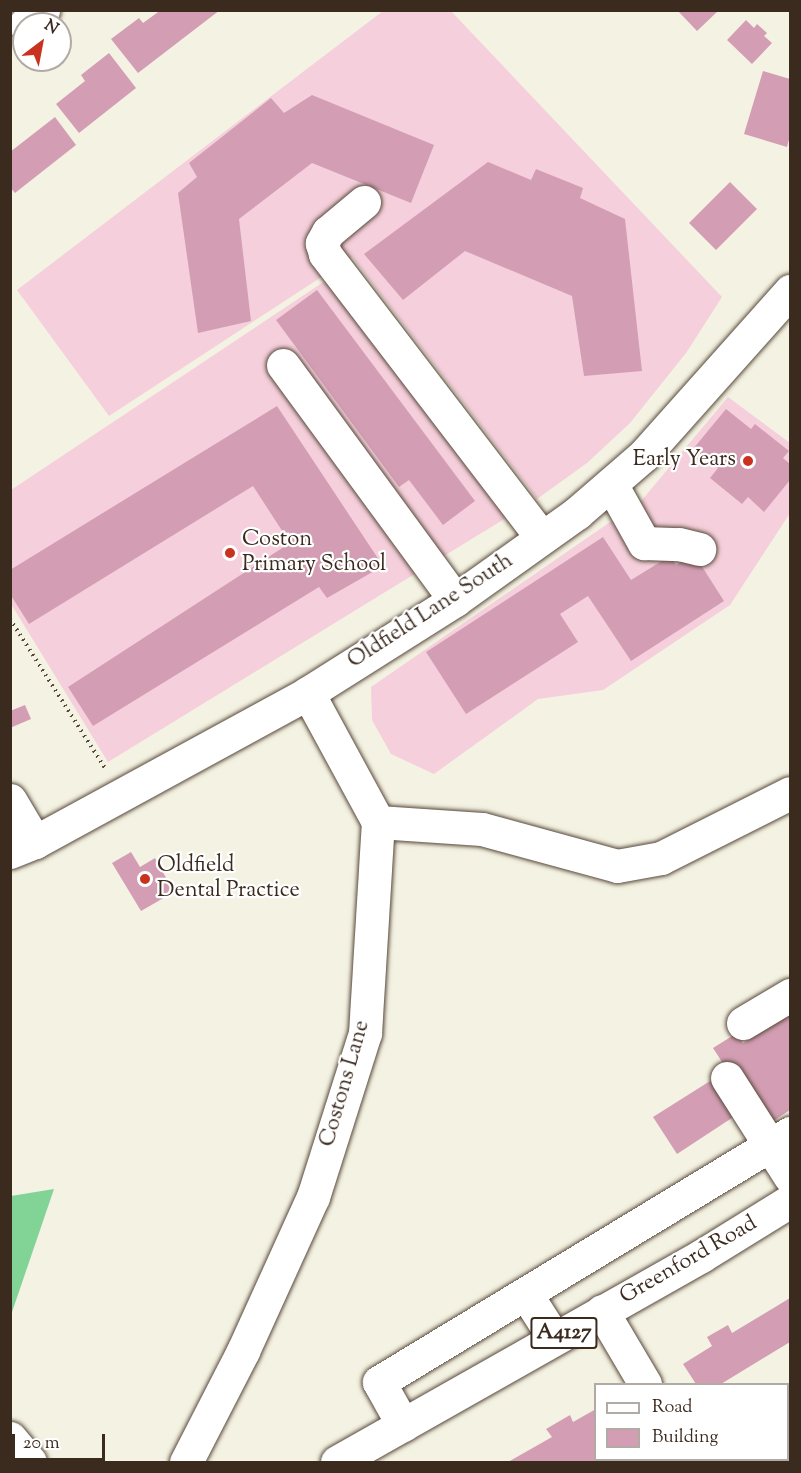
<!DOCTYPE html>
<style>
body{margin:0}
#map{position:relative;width:801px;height:1473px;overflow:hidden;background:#f4f2e2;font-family:"Sorts Mill Goudy",serif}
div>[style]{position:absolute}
.built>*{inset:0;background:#f5cfdb}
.green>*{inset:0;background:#81d496}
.building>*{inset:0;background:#d39eb4}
.path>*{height:4px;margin-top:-2px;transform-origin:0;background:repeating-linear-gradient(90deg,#57483b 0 1.5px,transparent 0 6px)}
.roads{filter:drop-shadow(0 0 2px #57483b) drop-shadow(0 0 2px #57483b)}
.minor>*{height:33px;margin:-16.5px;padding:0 16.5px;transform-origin:16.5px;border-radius:16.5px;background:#fff}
.major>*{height:33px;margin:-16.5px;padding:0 16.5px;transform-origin:16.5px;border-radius:16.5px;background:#fff}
.dots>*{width:16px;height:16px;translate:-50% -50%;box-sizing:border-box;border:3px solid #fff;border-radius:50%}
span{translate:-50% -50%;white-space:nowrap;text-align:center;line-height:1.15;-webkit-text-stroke:4.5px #fff;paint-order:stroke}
.shield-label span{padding:2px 4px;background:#fff;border:2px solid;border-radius:4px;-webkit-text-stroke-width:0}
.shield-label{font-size:21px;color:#3b2a1e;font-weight:700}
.poi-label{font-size:22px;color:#3b2a1e}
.right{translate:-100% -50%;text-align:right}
.left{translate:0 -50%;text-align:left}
.street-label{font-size:22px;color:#3b2a1e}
.frame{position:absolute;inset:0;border:12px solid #3b2a1e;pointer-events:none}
.legend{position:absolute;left:594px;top:1383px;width:195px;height:78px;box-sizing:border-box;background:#fff;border:2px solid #b1aaa5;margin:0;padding:8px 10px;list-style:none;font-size:18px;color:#3b2a1e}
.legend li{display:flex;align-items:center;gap:12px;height:30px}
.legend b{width:30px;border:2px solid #b1aaa5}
.north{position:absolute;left:12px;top:12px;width:60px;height:60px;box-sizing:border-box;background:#fff;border:2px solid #b1aaa5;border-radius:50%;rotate:32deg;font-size:16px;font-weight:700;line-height:24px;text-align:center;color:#3b2a1e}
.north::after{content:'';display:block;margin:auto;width:21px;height:27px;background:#c8321e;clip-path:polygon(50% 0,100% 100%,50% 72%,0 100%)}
.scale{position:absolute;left:12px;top:1434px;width:93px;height:27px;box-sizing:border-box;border:3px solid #3b2a1e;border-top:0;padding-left:8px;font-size:18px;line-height:21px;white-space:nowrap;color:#3b2a1e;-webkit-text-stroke:4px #fff;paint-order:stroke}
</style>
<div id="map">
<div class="built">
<i style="clip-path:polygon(450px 10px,722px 297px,686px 353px,630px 423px,587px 463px,537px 499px,352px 257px,109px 416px,17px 290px,383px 11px)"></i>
<i style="clip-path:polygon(349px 265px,532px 502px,108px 762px,11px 604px,11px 490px)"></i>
<i style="clip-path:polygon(728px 397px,790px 443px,790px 513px,730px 605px,603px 690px,538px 699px,434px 774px,391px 754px,372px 720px,371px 687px,642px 500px)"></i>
</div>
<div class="green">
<i style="clip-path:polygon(54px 1189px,11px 1315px,11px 1196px)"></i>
</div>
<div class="building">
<i style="clip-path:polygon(161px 10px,220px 10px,138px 73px,111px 39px,139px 18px,143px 23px)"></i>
<i style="clip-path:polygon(677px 10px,719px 10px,697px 31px)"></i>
<i style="clip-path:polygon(746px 20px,754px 28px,757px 24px,767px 33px,764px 36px,772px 43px,752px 64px,727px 40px)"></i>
<i style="clip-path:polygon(109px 53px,136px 88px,79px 133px,56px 104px,85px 81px,81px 75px)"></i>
<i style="clip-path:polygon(763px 71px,790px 79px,790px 136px,787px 147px,744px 134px)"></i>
<i style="clip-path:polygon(312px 95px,434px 145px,411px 203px,312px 163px,239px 219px,251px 321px,198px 333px,178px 193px,197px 177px,189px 163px,271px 98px,284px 113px)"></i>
<i style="clip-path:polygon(55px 117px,76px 145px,15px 193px,10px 187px,10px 152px)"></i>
<i style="clip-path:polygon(488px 162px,531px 180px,536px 169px,583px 188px,580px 198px,625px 219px,642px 371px,584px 376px,572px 296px,465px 251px,403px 300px,364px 254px)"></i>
<i style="clip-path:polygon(730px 182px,757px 209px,716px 250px,689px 223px)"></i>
<i style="clip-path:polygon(317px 290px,475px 501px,443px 525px,409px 480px,399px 487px,276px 320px)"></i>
<i style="clip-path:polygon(277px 406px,383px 566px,327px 598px,319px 587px,93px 726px,68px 687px,290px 543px,253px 486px,29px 624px,10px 594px,10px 570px)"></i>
<i style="clip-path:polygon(726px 409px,751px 429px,755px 424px,789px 451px,783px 458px,790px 464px,790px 480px,764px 512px,748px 497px,742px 504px,710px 478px,718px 468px,693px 449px)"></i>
<i style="clip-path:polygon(603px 537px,631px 580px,670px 556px,676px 565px,694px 554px,724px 601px,631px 661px,588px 596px,560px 614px,578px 642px,466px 714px,426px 652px)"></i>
<i style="clip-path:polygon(25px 705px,31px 719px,10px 728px,10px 711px)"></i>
<i style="clip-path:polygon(131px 852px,140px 867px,155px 858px,174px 892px,141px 911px,112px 863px)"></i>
<i style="clip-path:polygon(790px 1013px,790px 1110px,764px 1127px,713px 1048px,737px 1033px,743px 1043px)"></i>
<i style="clip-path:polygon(718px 1076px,741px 1112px,677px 1154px,653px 1117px)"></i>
<i style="clip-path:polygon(790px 1298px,790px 1342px,721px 1384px,696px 1384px,683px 1364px,712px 1346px,707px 1337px,728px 1325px,732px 1333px)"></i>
<i style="clip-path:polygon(596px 1409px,596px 1460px,599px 1460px,593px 1462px,508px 1462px,552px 1437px,546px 1429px,570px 1415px,573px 1422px)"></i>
</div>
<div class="path">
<i style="left:10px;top:619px;width:177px;rotate:57.5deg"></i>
</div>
<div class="roads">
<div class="minor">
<i style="left:25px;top:24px;width:23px;rotate:-38deg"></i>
<i style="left:364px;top:202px;width:47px;rotate:140.2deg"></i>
<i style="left:328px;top:232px;width:13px;rotate:119deg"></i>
<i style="left:322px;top:243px;width:11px;rotate:75deg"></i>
<i style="left:325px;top:254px;width:357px;rotate:52.6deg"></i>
<i style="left:283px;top:365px;width:291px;rotate:53.8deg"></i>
<i style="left:611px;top:484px;width:68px;rotate:60.8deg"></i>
<i style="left:644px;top:543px;width:35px;rotate:2deg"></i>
<i style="left:679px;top:544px;width:21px;rotate:14deg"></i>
<i style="left:10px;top:800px;width:49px;rotate:59.2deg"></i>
<i style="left:378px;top:822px;width:104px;rotate:3.9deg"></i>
<i style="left:482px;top:829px;width:140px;rotate:15.3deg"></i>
<i style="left:617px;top:866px;width:45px;rotate:-10.3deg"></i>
<i style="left:661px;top:858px;width:144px;rotate:-26.7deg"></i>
<i style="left:10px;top:852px;width:27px;rotate:-22deg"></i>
<i style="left:35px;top:842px;width:311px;rotate:-28.6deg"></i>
<i style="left:308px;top:693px;width:174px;rotate:-32.3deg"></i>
<i style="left:455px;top:600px;width:150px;rotate:-35.5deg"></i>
<i style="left:577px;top:513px;width:89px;rotate:-40.9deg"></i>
<i style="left:644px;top:455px;width:220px;rotate:-48.3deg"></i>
<i style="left:743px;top:1023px;width:55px;rotate:-30.8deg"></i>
<i style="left:727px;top:1078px;width:117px;rotate:57.5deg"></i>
<i style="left:526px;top:1294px;width:52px;rotate:57.5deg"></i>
<i style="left:602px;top:1311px;width:85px;rotate:59.5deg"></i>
<i style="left:403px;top:1425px;width:49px;rotate:-119.2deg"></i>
<i style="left:379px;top:1382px;width:481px;rotate:-31.2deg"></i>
<i style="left:10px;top:1438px;width:31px;rotate:50deg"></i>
<i style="left:690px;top:1460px;width:2px;rotate:63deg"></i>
<i style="left:186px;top:1462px;width:125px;rotate:-62.8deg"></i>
<i style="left:243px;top:1351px;width:169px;rotate:-65.6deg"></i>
<i style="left:313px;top:1197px;width:172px;rotate:-72.4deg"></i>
<i style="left:365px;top:1033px;width:211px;rotate:-86.5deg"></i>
<i style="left:378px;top:822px;width:147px;rotate:-118.5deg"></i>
</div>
<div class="major">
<i style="left:337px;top:1462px;width:418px;rotate:-29.5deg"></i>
<i style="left:701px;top:1256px;width:105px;rotate:-31.7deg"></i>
</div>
</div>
<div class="dots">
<i style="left:748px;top:461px;background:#c8321e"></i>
<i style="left:230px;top:553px;background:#c8321e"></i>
<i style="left:145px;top:879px;background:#c8321e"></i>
</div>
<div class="shield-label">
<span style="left:564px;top:1333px">A4127</span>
</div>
<div class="poi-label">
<span class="right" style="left:736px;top:461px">Early Years</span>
<span class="left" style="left:242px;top:553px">Coston<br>Primary School</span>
<span class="left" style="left:157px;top:879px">Oldfield<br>Dental Practice</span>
</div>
<div class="street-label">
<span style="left:431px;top:612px;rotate:-33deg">Oldfield Lane South</span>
<span style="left:346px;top:1084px;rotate:-74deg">Costons Lane</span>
<span style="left:689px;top:1261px;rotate:-30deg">Greenford Road</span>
</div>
<div class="frame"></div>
<ul class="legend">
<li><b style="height:8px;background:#fff"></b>Road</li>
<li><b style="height:16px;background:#d39eb4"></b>Building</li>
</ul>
<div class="north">N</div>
<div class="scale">20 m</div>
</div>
